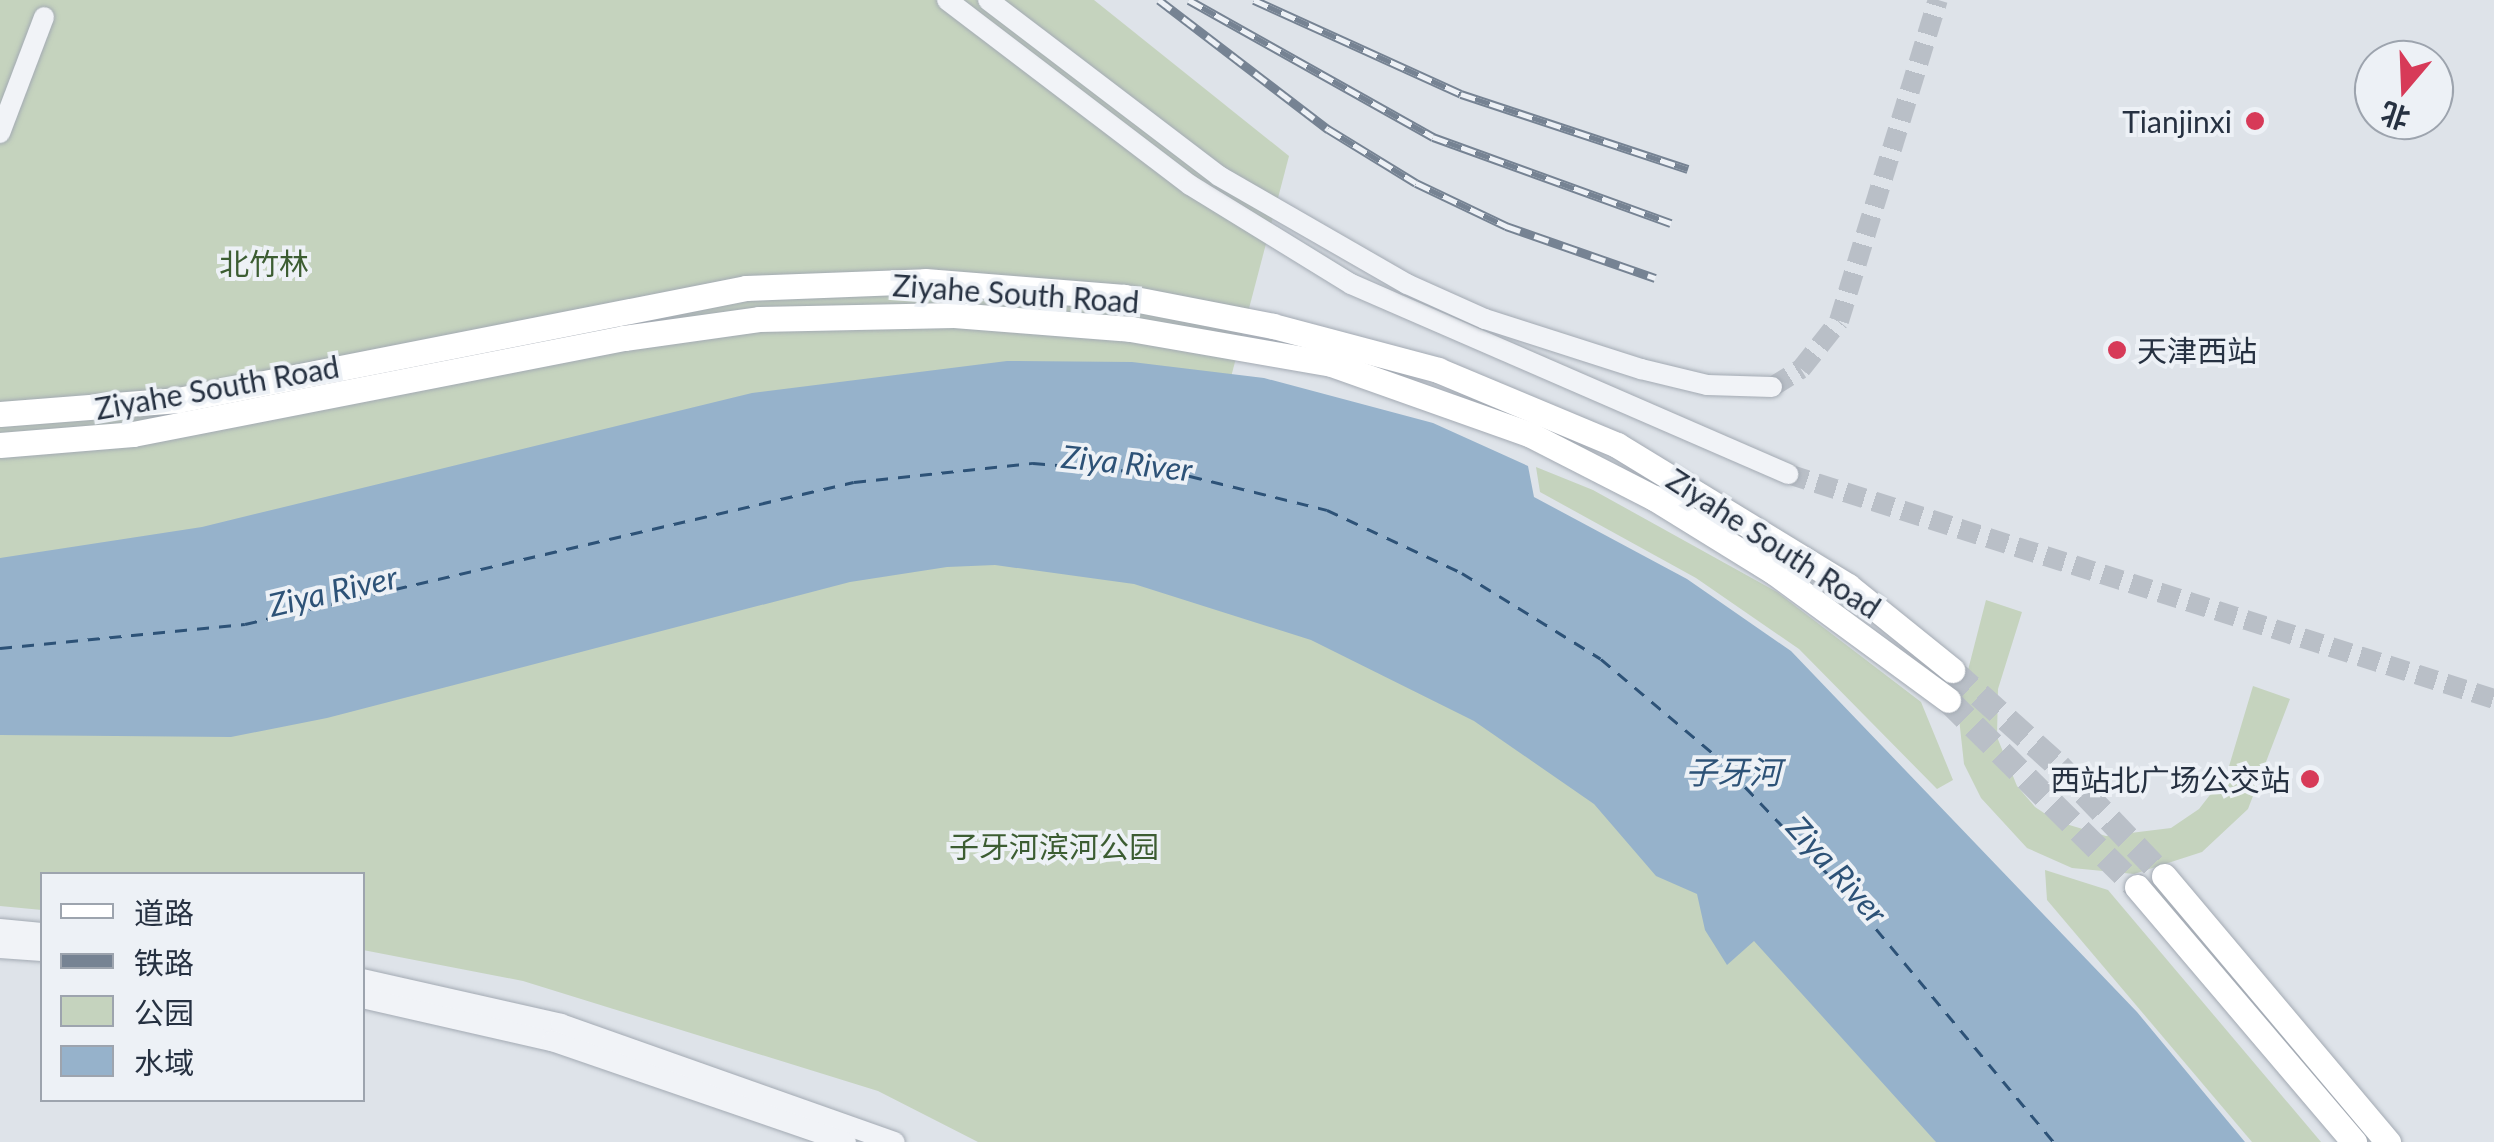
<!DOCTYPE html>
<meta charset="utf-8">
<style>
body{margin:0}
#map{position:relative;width:2494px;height:1142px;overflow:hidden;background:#dee3e9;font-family:Lato,"Noto Sans SC",sans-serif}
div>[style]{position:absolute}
.green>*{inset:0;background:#c5d3be}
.water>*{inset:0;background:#96b2cb}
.ferry>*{height:2.5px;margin-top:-1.25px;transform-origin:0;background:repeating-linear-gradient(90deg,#2d5277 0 12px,transparent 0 22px)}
.minor-tunnel>*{height:20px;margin-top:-10px;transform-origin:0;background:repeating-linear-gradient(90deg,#b9bfc7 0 20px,transparent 0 30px)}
.major-tunnel>*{height:25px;margin-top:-12.5px;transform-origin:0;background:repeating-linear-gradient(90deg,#b9bfc7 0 25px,transparent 0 37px)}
.roads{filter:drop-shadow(0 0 2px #a3aab3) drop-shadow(0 0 2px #a3aab3)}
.minor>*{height:20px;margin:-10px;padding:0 10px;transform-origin:10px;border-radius:10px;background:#f1f3f7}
.major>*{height:25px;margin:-12.5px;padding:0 12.5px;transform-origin:12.5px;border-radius:12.5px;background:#fff}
.rail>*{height:9px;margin-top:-4.5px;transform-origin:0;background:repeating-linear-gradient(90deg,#edf1f6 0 15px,#768393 0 30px);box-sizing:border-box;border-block:2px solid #768393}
.bridges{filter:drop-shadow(0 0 2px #a3aab3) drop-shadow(0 0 2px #a3aab3)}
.minor-bridge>*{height:20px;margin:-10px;padding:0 10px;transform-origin:10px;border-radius:10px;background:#f1f3f7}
.dots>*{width:28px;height:28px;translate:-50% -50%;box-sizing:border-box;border:5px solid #edf1f6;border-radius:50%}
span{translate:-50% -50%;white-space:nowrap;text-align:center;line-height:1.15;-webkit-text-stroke:8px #edf1f6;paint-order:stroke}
.poi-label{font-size:30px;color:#263141}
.right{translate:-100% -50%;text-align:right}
.left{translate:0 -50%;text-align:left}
.park-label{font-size:30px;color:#3c5d32}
.street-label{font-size:30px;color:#263141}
.water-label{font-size:32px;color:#2d5277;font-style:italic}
.legend{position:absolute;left:40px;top:872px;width:325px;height:230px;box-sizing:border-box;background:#edf1f6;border:2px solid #9da4ae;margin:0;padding:12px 18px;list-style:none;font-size:30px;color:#263141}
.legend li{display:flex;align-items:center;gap:20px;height:50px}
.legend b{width:50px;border:2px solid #9da4ae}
.north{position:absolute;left:2354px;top:40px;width:100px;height:100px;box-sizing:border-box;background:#edf1f6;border:2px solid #9da4ae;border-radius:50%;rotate:199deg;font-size:28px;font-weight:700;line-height:40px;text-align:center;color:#263141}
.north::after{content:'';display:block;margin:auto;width:35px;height:45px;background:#d73a58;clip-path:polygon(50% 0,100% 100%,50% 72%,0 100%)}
</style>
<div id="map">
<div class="green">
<i style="clip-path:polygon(0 0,1094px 0,1289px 156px,1225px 400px,0 572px)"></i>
<i style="clip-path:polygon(1536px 467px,1593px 490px,1777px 592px,1921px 702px,1953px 780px,1937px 789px,1799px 649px,1696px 578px,1540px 492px)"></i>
<i style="clip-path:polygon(918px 541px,1136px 554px,1578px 741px,1991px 1142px,978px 1142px,878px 1091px,523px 981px,363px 950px,362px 874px,42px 874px,42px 910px,0 906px,0 713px)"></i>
<i style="clip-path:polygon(1986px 600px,2022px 612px,1998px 689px,1997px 737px,2017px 786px,2035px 807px,2056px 821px,2106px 836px,2171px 828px,2199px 809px,2227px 773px,2253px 686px,2290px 699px,2248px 809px,2202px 852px,2134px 874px,2072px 868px,2027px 848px,1981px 798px,1964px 764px,1958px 709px)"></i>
<i style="clip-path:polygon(2045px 870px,2108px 890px,2321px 1142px,2252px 1142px,2047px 900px)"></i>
</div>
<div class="water">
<i style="clip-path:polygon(1007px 361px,1132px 362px,1264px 378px,1433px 423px,1528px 466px,1534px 497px,1687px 579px,1791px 651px,2137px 1012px,2245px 1142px,1936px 1142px,1754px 941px,1727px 965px,1705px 930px,1697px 894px,1656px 876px,1594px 804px,1474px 721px,1311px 640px,1134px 584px,995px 565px,947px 567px,850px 582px,327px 718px,231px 737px,0 735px,0 558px,202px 527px,752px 393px)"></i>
</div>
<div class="ferry">
<i style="left:0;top:648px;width:246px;rotate:-5.6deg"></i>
<i style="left:245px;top:624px;width:625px;rotate:-13.13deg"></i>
<i style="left:854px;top:482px;width:180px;rotate:-6.1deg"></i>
<i style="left:1033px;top:463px;width:158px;rotate:4.7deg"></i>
<i style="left:1190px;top:476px;width:141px;rotate:13.9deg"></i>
<i style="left:1327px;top:510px;width:149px;rotate:25deg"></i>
<i style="left:1462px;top:573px;width:163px;rotate:31.7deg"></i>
<i style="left:1601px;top:659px;width:149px;rotate:40.1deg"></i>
<i style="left:1715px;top:755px;width:193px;rotate:46.5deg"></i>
<i style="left:1848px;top:895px;width:322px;rotate:50.2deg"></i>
</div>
<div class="minor-tunnel">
<i style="left:1772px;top:387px;width:34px;rotate:-32deg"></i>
<i style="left:1801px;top:369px;width:61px;rotate:-51.6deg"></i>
<i style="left:1839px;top:321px;width:336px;rotate:-72.9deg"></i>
<i style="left:1788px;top:474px;width:741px;rotate:17.68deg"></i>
</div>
<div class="major-tunnel">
<i style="left:1952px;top:670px;width:144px;rotate:41.9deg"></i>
<i style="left:2059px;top:766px;width:152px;rotate:46.3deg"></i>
<i style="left:1948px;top:700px;width:266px;rotate:44.7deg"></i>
</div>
<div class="roads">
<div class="minor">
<i style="left:947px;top:0;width:305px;rotate:37.3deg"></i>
<i style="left:1190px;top:185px;width:189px;rotate:31.6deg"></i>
<i style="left:1351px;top:284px;width:477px;rotate:23.5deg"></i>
<i style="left:0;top:133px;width:124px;rotate:-69.2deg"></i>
<i style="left:0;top:929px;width:42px;rotate:5.4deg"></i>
<i style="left:0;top:948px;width:42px;rotate:4.1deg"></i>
<i style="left:362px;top:979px;width:204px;rotate:12.7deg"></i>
<i style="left:561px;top:1024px;width:354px;rotate:19.5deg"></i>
<i style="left:362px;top:998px;width:195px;rotate:12.8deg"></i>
<i style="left:552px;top:1041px;width:311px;rotate:19deg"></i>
</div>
<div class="major">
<i style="left:0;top:414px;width:179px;rotate:-4.5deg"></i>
<i style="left:178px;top:400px;width:579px;rotate:-11.15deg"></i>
<i style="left:746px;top:288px;width:179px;rotate:-2.2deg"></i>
<i style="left:925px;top:281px;width:200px;rotate:4.6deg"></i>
<i style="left:1124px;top:297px;width:152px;rotate:11deg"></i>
<i style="left:1273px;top:326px;width:171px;rotate:14.9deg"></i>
<i style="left:1438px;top:370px;width:194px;rotate:22.7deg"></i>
<i style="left:1617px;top:445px;width:271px;rotate:31.4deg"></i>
<i style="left:1848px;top:586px;width:134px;rotate:38.9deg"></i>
<i style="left:0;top:445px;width:133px;rotate:-4.7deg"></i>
<i style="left:133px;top:434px;width:500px;rotate:-11.06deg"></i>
<i style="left:624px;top:338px;width:136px;rotate:-8deg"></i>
<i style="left:759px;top:319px;width:195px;rotate:-1.2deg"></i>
<i style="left:954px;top:315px;width:178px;rotate:4.5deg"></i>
<i style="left:1131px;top:329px;width:203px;rotate:9.9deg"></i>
<i style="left:1331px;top:364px;width:212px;rotate:19.5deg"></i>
<i style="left:1531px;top:435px;width:138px;rotate:27.1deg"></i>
<i style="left:1654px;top:498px;width:141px;rotate:31.7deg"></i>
<i style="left:1774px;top:572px;width:216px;rotate:36.3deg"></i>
<i style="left:2164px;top:876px;width:348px;rotate:49.9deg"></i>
<i style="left:2137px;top:887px;width:335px;rotate:49.6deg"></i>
</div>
</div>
<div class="rail">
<i style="left:1159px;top:0;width:213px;rotate:37.4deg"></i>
<i style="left:1328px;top:129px;width:103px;rotate:31.5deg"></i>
<i style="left:1416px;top:183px;width:100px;rotate:25.5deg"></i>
<i style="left:1506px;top:226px;width:158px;rotate:19.2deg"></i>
<i style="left:1189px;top:0;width:280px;rotate:29.3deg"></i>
<i style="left:1433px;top:137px;width:253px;rotate:19.9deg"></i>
<i style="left:1254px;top:0;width:227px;rotate:24.4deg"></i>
<i style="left:1461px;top:94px;width:239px;rotate:18.3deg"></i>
</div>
<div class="bridges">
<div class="minor-bridge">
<i style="left:988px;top:0;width:290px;rotate:37.3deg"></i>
<i style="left:1219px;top:176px;width:217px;rotate:29.9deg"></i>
<i style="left:1407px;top:284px;width:85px;rotate:24.2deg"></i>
<i style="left:1485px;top:319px;width:164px;rotate:17.8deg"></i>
<i style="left:1641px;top:369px;width:68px;rotate:13.6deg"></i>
<i style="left:1707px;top:385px;width:65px;rotate:1.8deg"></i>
</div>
</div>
<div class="dots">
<i style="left:2255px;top:121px;background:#d73a58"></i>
<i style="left:2117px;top:350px;background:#d73a58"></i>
<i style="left:2310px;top:779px;background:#d73a58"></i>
</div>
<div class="poi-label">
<span class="right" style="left:2232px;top:121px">Tianjinxi</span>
<span class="left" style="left:2137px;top:350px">天津西站</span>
<span class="right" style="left:2290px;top:779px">西站北广场公交站</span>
</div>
<div class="park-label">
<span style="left:264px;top:263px">北竹林</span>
<span style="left:1054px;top:846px">子牙河滨河公园</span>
</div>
<div class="street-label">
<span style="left:1016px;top:293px;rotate:4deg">Ziyahe South Road</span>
<span style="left:217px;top:387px;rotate:-10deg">Ziyahe South Road</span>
<span style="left:1774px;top:543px;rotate:33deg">Ziyahe South Road</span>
</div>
<div class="water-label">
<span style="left:1127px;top:463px;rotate:6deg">Ziya River</span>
<span style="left:333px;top:591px;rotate:-13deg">Ziya River</span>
<span style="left:1733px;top:772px">子牙河</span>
<span style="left:1837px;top:870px;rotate:48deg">Ziya River</span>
</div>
<ul class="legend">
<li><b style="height:12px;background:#fff"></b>道路</li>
<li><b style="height:12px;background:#768393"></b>铁路</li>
<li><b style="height:28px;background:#c5d3be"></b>公园</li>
<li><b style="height:28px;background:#96b2cb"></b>水域</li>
</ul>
<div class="north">北</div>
</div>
